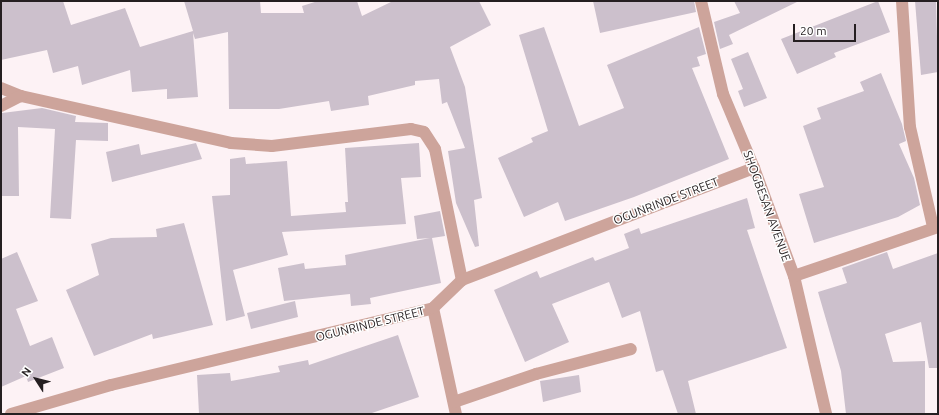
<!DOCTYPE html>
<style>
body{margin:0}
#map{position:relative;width:939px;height:415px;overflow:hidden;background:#fdf2f5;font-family:Ubuntu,sans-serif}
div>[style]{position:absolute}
.building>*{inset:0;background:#ccc0cc}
.minor>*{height:12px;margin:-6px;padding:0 6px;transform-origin:6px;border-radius:6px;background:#cda49b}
span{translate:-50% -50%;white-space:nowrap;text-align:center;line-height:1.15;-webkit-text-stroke:3px #fff;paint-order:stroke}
.street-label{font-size:12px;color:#251f21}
.frame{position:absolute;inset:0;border:2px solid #251f21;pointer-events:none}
.north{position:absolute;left:16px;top:359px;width:40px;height:40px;-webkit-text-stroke:3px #fff;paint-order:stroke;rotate:306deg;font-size:11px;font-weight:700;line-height:16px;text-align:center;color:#251f21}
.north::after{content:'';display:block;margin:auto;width:14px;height:18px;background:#251f21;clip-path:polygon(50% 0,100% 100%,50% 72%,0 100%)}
.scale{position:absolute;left:793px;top:24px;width:63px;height:18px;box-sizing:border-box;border:2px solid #251f21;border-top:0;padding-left:5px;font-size:12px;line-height:14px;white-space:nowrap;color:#251f21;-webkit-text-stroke:3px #fff;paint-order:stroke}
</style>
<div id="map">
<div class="building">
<i style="clip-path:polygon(1px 1px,63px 1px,71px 25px,125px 8px,140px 47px,193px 31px,184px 1px,260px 1px,261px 13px,304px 13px,302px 6px,318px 1px,357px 1px,362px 16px,393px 1px,479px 1px,491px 25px,450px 47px,465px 87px,482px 198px,474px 200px,479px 246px,475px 247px,456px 203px,448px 151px,465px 148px,447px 102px,442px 104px,439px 79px,415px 81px,415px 85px,368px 96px,369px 105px,331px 111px,329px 101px,279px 109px,229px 109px,228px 32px,195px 39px,193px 33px,198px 97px,167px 99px,167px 89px,132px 92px,130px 70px,82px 85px,78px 66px,53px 73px,47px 50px,1px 60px)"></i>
<i style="clip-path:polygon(593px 1px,694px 1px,696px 12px,600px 33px)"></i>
<i style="clip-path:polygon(734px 1px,799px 1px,729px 35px,733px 44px,720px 49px,714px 22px,740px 13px)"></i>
<i style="clip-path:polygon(878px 1px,890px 32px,834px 53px,836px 57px,797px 74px,781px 39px)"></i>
<i style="clip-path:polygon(915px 1px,936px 1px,938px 72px,921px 75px)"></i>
<i style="clip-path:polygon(544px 27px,579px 126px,624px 108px,607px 65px,699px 27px,706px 54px,697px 57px,700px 66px,692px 68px,729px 159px,634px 197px,565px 221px,558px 202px,524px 217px,498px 158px,533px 142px,531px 138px,548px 131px,519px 35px)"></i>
<i style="clip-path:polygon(748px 52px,767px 98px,744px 107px,738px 91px,743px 89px,731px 59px)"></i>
<i style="clip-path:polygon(881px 73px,902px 124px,906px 141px,899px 144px,914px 178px,920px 205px,898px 217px,814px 243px,799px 194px,824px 187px,803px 126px,821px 119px,817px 108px,864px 91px,860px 82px)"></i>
<i style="clip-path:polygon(42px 108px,76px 116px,75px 122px,108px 123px,108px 141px,76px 140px,71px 219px,50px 218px,55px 129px,18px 127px,19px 196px,1px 196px,2px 113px)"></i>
<i style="clip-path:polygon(196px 143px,202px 159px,112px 182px,106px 152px,139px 144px,141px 155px)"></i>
<i style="clip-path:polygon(419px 143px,421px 177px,401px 178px,406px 224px,282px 232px,288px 255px,233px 270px,245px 316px,226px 321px,212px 196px,230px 195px,230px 159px,245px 157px,246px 164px,287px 161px,291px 216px,346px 212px,345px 202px,348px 202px,345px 148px)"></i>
<i style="clip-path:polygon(747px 198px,755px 228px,747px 230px,787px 348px,688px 381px,696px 414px,678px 414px,663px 370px,656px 372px,640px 311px,622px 318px,609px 282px,552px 304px,569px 342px,525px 362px,494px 290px,537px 271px,540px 278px,593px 257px,595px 261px,629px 248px,624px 234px,639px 228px,641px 234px)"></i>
<i style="clip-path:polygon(440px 211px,445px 236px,432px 238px,441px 283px,370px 298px,371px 304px,351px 306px,350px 294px,284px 301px,278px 268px,304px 263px,305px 269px,346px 265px,345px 255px,430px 238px,417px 239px,414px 216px)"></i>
<i style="clip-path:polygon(184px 223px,213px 325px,153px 339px,152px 334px,94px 356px,66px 290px,99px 275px,91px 244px,111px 238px,157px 237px,156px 229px)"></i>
<i style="clip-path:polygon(17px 252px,38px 301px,16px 309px,30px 346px,52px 337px,64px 368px,28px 382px,26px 376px,1px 387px,1px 259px)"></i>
<i style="clip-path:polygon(887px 252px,893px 269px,938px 253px,938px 368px,929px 368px,921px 322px,885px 334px,893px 362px,925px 361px,925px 414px,846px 414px,841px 371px,818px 292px,847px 283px,842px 268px)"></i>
<i style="clip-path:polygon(295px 301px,298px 317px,251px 329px,247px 313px)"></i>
<i style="clip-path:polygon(398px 335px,419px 397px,369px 414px,199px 414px,197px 375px,230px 373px,231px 381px,280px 372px,278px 366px,308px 360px,309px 365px)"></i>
<i style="clip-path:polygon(579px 375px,581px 392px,543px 402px,540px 381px)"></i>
</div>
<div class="minor">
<i style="left:701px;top:1px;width:96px;rotate:76.7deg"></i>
<i style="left:723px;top:94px;width:80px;rotate:67.3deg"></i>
<i style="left:754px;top:168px;width:115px;rotate:69.7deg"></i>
<i style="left:794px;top:276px;width:142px;rotate:76.9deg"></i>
<i style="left:902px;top:1px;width:126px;rotate:86.4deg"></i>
<i style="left:910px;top:127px;width:103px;rotate:77deg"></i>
<i style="left:1px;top:88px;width:22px;rotate:22deg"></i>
<i style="left:21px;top:96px;width:215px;rotate:12.6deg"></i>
<i style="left:231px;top:143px;width:41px;rotate:4.2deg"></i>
<i style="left:272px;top:146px;width:140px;rotate:-7deg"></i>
<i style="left:411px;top:129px;width:13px;rotate:13deg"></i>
<i style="left:424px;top:132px;width:20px;rotate:57deg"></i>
<i style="left:435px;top:149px;width:134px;rotate:78.4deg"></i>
<i style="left:1px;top:106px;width:22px;rotate:-27deg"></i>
<i style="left:794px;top:276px;width:152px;rotate:-18.8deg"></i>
<i style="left:433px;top:308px;width:108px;rotate:77.8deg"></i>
<i style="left:454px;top:402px;width:87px;rotate:-18.9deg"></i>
<i style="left:536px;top:374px;width:98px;rotate:-14.7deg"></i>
<i style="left:11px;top:414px;width:104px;rotate:-16.2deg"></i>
<i style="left:111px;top:385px;width:331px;rotate:-13.4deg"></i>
<i style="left:433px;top:308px;width:40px;rotate:-44deg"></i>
<i style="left:462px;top:280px;width:313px;rotate:-21deg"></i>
</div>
<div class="street-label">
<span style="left:666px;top:201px;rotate:-21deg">OGUNRINDE STREET</span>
<span style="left:767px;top:206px;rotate:70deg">SHOGBESAN AVENUE</span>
<span style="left:370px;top:324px;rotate:-14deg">OGUNRINDE STREET</span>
</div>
<div class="frame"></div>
<div class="north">N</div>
<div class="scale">20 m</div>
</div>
